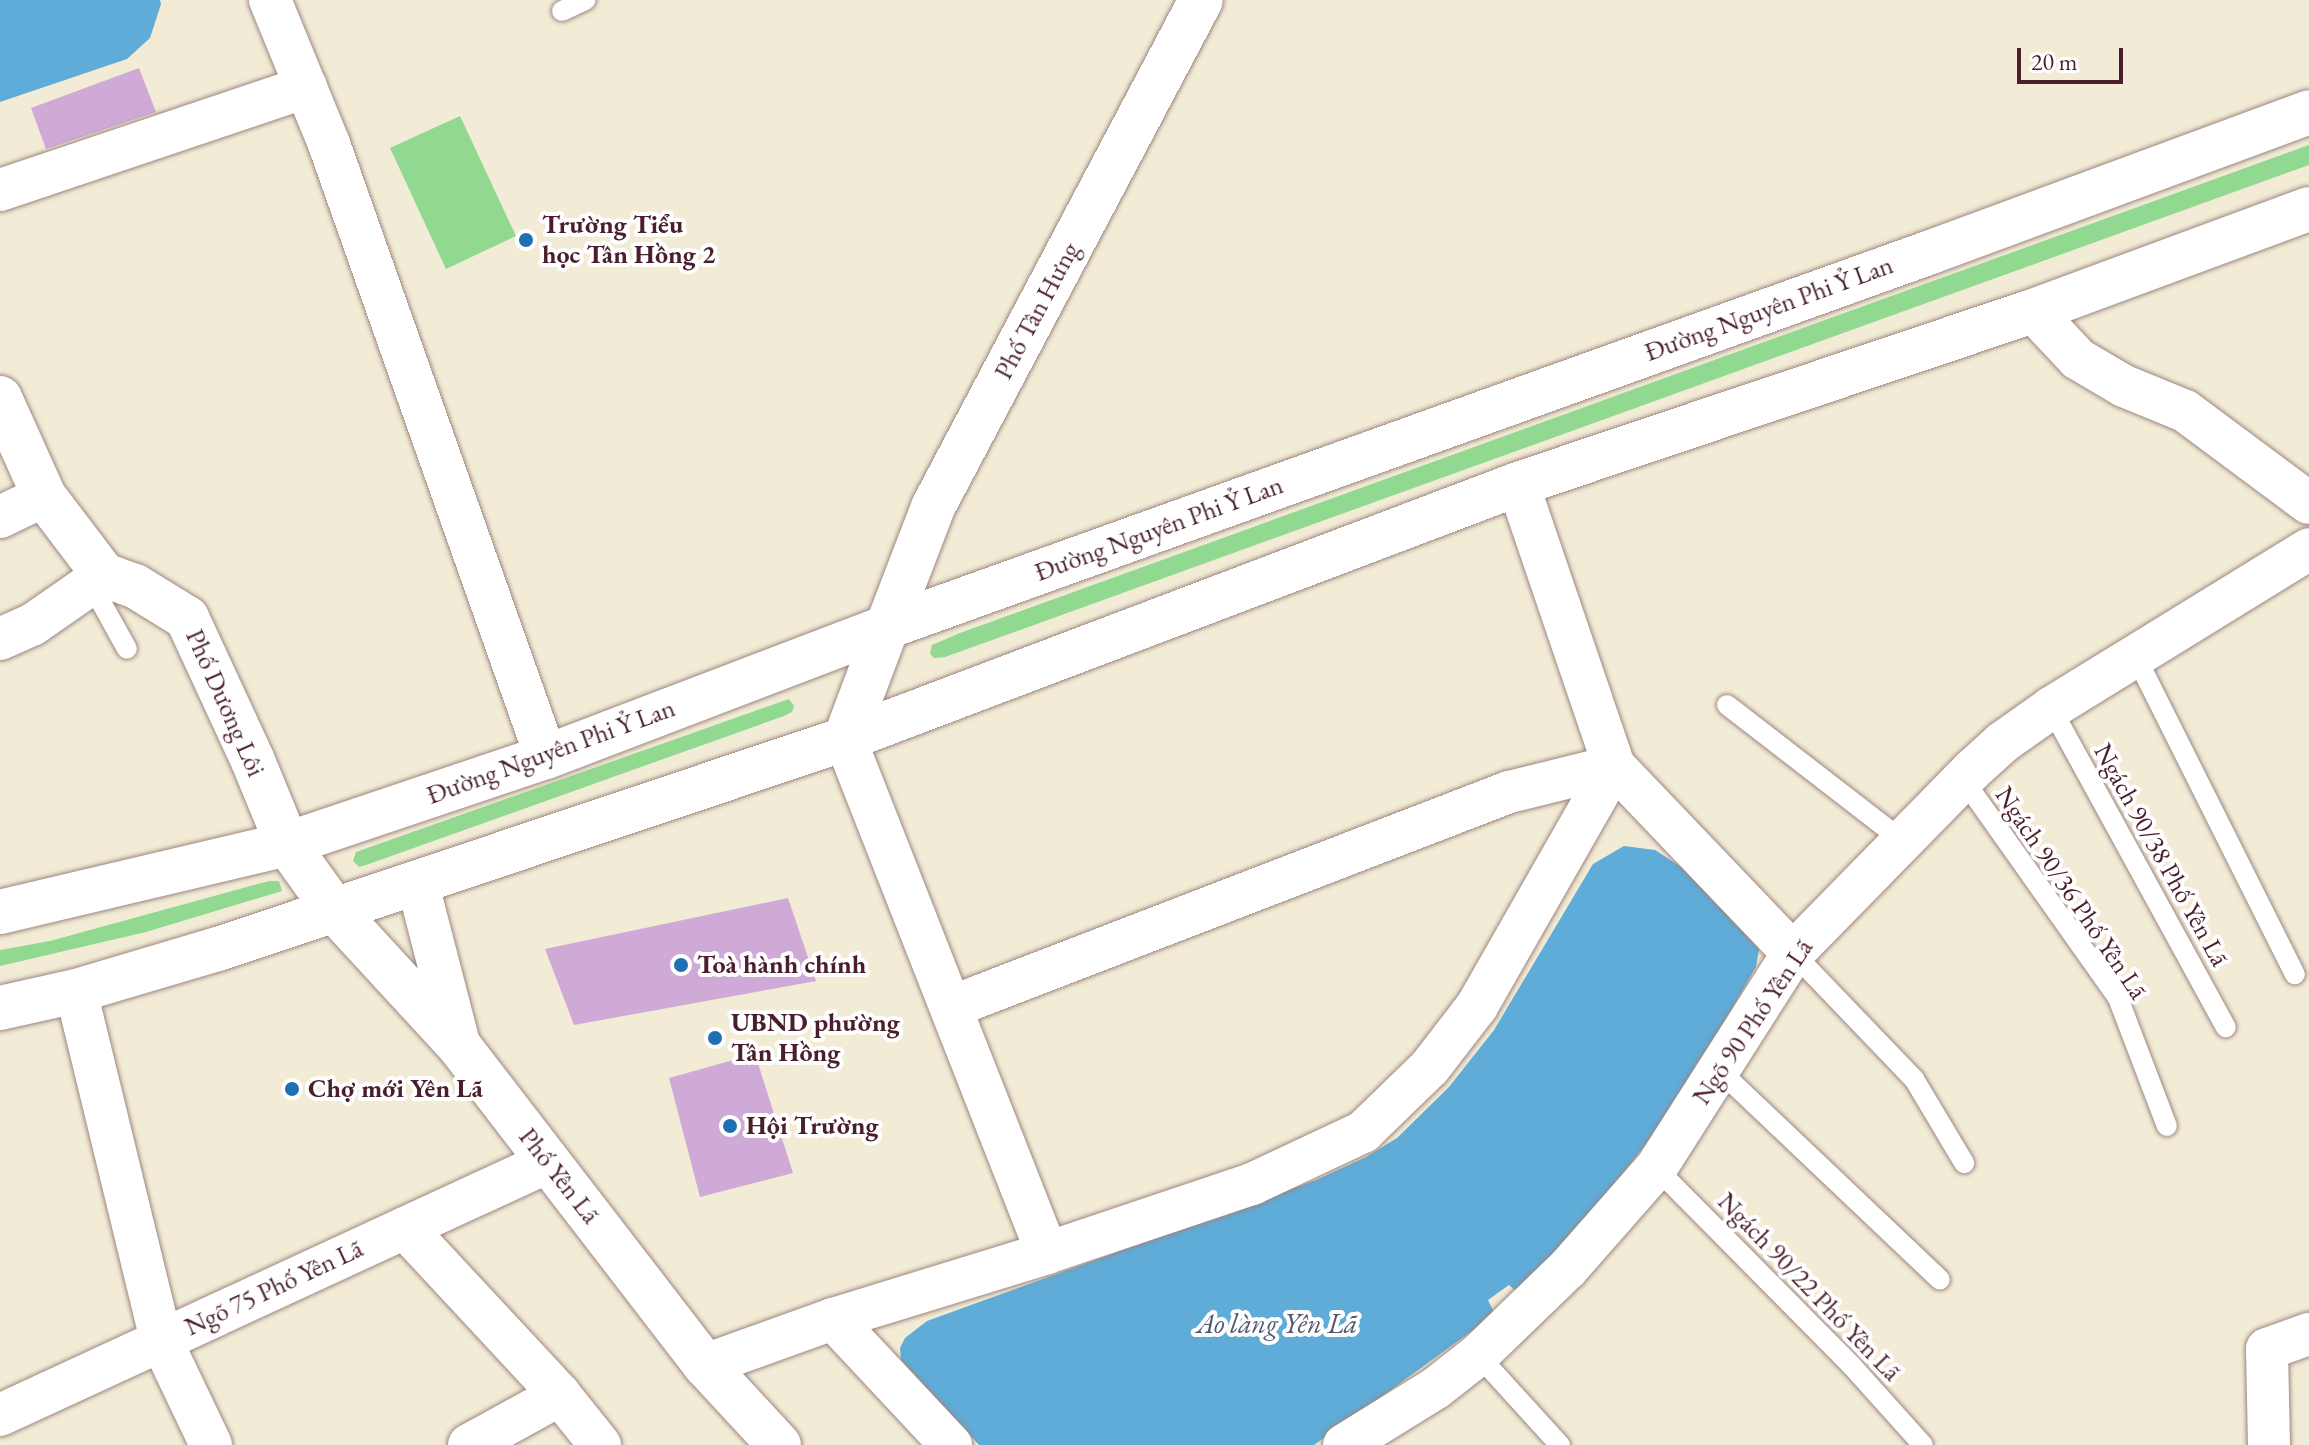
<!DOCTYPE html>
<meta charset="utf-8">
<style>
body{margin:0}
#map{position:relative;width:2309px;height:1445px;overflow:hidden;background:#f2ebd5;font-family:"EB Garamond",serif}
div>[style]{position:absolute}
.green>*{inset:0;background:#91d891}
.water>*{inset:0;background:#5facd8}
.building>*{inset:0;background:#cfaad7}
.roads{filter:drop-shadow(0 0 2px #9e8580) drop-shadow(0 0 2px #9e8580)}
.lane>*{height:20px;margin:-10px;padding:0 10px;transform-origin:10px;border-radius:10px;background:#fff}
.street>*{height:42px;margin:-21px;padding:0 21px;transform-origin:21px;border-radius:21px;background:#fff}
.secondary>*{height:44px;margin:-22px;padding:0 22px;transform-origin:22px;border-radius:22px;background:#fff}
.primary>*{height:44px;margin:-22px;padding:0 22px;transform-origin:22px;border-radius:22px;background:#fff}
.dots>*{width:22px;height:22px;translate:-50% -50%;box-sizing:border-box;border:4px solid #fff;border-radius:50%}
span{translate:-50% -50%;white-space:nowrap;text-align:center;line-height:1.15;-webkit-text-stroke:8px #fff;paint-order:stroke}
.poi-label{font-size:26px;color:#4a1f2b;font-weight:700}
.left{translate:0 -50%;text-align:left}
.street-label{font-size:26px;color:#4a1f2b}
.water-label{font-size:28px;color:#525770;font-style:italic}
.scale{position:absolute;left:2017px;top:48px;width:106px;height:36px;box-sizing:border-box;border:4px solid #4a1f2b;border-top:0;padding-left:10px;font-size:24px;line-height:28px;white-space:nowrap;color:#4a1f2b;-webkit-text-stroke:6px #fff;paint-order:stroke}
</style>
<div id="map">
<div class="green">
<i style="clip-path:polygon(460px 116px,516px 236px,446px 269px,390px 148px)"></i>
<i style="clip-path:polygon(2309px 145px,2309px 165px,945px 657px,934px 658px,930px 654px,932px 645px,960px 633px)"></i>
<i style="clip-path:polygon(789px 699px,794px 706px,792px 712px,784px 716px,366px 865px,359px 867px,353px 861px,356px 852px)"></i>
<i style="clip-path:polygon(269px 881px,279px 881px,282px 891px,146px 932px,0 966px,0 950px,50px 941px)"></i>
</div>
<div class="water">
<i style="clip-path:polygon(0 0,160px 0,161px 4px,150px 38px,127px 59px,0 102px)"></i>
<i style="clip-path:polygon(1624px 846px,1655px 850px,1709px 885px,1760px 944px,1756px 967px,1675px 1107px,1569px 1242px,1519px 1294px,1509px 1285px,1488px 1300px,1495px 1314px,1362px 1411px,1314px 1445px,979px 1445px,901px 1360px,900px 1348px,905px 1338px,927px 1321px,1316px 1180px,1366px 1157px,1397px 1138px,1449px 1087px,1494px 1030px,1593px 864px)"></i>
</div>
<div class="building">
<i style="clip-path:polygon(139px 68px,156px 112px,46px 149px,31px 108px)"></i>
<i style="clip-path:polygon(788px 898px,816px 981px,574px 1025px,545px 949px)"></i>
<i style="clip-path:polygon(755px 1054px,793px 1173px,700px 1197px,669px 1078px)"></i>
</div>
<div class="roads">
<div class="lane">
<i style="left:562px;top:11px;width:26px;rotate:-25deg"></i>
<i style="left:91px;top:584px;width:74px;rotate:61deg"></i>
<i style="left:2135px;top:655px;width:357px;rotate:63.4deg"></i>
<i style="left:1727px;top:705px;width:222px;rotate:37.7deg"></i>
<i style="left:2051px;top:708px;width:364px;rotate:61.3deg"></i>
<i style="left:1963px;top:779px;width:268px;rotate:54.7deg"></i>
<i style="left:2118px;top:998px;width:137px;rotate:69.1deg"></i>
<i style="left:1793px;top:953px;width:175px;rotate:46.2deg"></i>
<i style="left:1914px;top:1079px;width:98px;rotate:59.2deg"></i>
<i style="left:1720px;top:1071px;width:303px;rotate:43.5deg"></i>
<i style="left:1656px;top:1168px;width:279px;rotate:45.3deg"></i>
<i style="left:1852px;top:1366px;width:106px;rotate:48.1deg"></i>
<i style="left:1478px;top:1355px;width:122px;rotate:47.7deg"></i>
</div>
<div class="street">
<i style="left:270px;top:0;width:156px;rotate:67.7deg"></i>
<i style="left:329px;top:144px;width:650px;rotate:70.51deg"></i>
<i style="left:0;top:190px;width:323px;rotate:-18.6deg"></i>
<i style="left:2033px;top:311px;width:66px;rotate:46.8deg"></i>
<i style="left:2078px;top:359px;width:53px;rotate:30.4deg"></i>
<i style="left:2124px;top:386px;width:66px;rotate:22.3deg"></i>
<i style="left:2185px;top:411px;width:154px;rotate:36.6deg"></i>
<i style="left:1518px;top:484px;width:298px;rotate:71.2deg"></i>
<i style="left:1614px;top:766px;width:259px;rotate:46.3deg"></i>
<i style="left:0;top:517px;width:49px;rotate:-25.5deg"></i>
<i style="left:0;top:639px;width:35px;rotate:-24deg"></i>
<i style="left:32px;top:625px;width:88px;rotate:-34.8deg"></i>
<i style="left:418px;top:885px;width:167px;rotate:75.5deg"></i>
<i style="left:76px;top:991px;width:359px;rotate:76.3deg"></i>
<i style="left:161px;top:1340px;width:116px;rotate:64.5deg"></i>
<i style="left:951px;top:1007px;width:598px;rotate:-21.07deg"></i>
<i style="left:1509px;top:792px;width:108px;rotate:-13.9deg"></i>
<i style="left:405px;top:1228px;width:228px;rotate:47.1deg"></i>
<i style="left:560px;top:1395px;width:64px;rotate:51.3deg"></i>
<i style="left:1047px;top:1253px;width:216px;rotate:-18.6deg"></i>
<i style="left:1252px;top:1184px;width:123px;rotate:-25.1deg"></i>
<i style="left:1363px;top:1132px;width:93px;rotate:-44.1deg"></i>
<i style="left:1430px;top:1067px;width:77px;rotate:-52.4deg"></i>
<i style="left:1477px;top:1006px;width:276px;rotate:-60.3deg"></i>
<i style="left:833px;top:1319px;width:173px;rotate:46.9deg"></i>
<i style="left:705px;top:1365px;width:136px;rotate:-19.8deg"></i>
<i style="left:833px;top:1319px;width:224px;rotate:-17.1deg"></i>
<i style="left:1047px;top:1253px;width:552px;rotate:-111.45deg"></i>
<i style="left:0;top:1415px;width:604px;rotate:-24.78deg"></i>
<i style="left:469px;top:1445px;width:104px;rotate:-28.8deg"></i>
<i style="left:1344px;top:1445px;width:108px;rotate:-31.8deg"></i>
<i style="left:1436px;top:1388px;width:53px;rotate:-38.2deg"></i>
<i style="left:1478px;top:1355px;width:125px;rotate:-44deg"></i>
<i style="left:1568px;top:1268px;width:133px;rotate:-48.7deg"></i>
<i style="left:1656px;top:1168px;width:255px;rotate:-57.5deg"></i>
<i style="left:1793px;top:953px;width:255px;rotate:-45.6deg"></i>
<i style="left:1971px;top:771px;width:43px;rotate:-42.2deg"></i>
<i style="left:2003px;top:742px;width:59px;rotate:-35.3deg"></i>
<i style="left:2051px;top:708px;width:303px;rotate:-31.6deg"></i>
<i style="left:2269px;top:1445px;width:96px;rotate:-91.2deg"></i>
<i style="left:2267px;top:1349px;width:45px;rotate:-19.7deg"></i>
</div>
<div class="secondary">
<i style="left:0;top:398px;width:107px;rotate:65.8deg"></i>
<i style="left:44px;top:496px;width:99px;rotate:52.8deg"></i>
<i style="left:104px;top:575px;width:33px;rotate:20deg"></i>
<i style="left:135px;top:586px;width:61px;rotate:31.6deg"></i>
<i style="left:187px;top:618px;width:157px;rotate:65.2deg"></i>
<i style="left:253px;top:761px;width:90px;rotate:67.7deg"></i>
<i style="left:887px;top:627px;width:129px;rotate:-69deg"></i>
<i style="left:933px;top:507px;width:573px;rotate:-62.14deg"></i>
<i style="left:335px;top:911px;width:185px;rotate:47.4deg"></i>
<i style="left:460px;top:1047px;width:401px;rotate:52.4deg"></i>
<i style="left:705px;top:1365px;width:109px;rotate:47.2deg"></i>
</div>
<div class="primary">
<i style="left:845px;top:739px;width:120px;rotate:-69.4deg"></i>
<i style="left:287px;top:844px;width:82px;rotate:54.4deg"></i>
<i style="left:0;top:912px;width:295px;rotate:-13.3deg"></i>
<i style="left:287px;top:844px;width:273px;rotate:-18.6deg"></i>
<i style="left:546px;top:757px;width:365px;rotate:-20.9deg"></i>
<i style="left:887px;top:627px;width:1109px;rotate:-19.76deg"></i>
<i style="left:1931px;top:252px;width:403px;rotate:-20.3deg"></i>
<i style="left:0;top:1008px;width:78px;rotate:-12.6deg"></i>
<i style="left:76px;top:991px;width:148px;rotate:-16.5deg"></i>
<i style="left:218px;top:949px;width:661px;rotate:-18.52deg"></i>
<i style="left:845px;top:739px;width:720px;rotate:-20.75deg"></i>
<i style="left:1518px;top:484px;width:543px;rotate:-18.57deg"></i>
<i style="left:2033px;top:311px;width:294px;rotate:-20.3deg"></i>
</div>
</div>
<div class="dots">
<i style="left:526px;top:240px;background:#1f6fb2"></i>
<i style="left:681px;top:965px;background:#1f6fb2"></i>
<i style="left:715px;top:1038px;background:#1f6fb2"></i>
<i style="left:292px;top:1089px;background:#1f6fb2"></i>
<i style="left:730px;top:1126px;background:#1f6fb2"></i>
</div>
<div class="poi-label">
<span class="left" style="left:542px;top:240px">Trường Tiểu<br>học Tân Hồng 2</span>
<span class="left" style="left:697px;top:965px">Toà hành chính</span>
<span class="left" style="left:731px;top:1038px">UBND phường<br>Tân Hồng</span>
<span class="left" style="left:308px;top:1089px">Chợ mới Yên Lã</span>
<span class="left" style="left:746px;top:1126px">Hội Trường</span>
</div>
<div class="street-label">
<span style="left:1769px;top:309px;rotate:-20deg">Đường Nguyên Phi Ỷ Lan</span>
<span style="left:1037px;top:311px;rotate:-62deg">Phố Tân Hưng</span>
<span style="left:1159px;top:529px;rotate:-20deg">Đường Nguyên Phi Ỷ Lan</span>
<span style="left:225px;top:703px;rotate:66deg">Phố Dương Lôi</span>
<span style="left:551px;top:752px;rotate:-20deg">Đường Nguyên Phi Ỷ Lan</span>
<span style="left:2161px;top:855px;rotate:61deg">Ngách 90/38 Phố Yên Lã</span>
<span style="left:2071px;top:893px;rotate:56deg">Ngách 90/36 Phố Yên Lã</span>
<span style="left:1753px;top:1022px;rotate:-56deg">Ngõ 90 Phố Yên Lã</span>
<span style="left:559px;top:1176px;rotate:52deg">Phố Yên Lã</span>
<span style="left:1809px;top:1287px;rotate:46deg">Ngách 90/22 Phố Yên Lã</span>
<span style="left:274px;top:1288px;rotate:-25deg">Ngõ 75 Phố Yên Lã</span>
</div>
<div class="water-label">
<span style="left:1277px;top:1323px">Ao làng Yên Lã</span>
</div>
<div class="scale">20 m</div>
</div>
